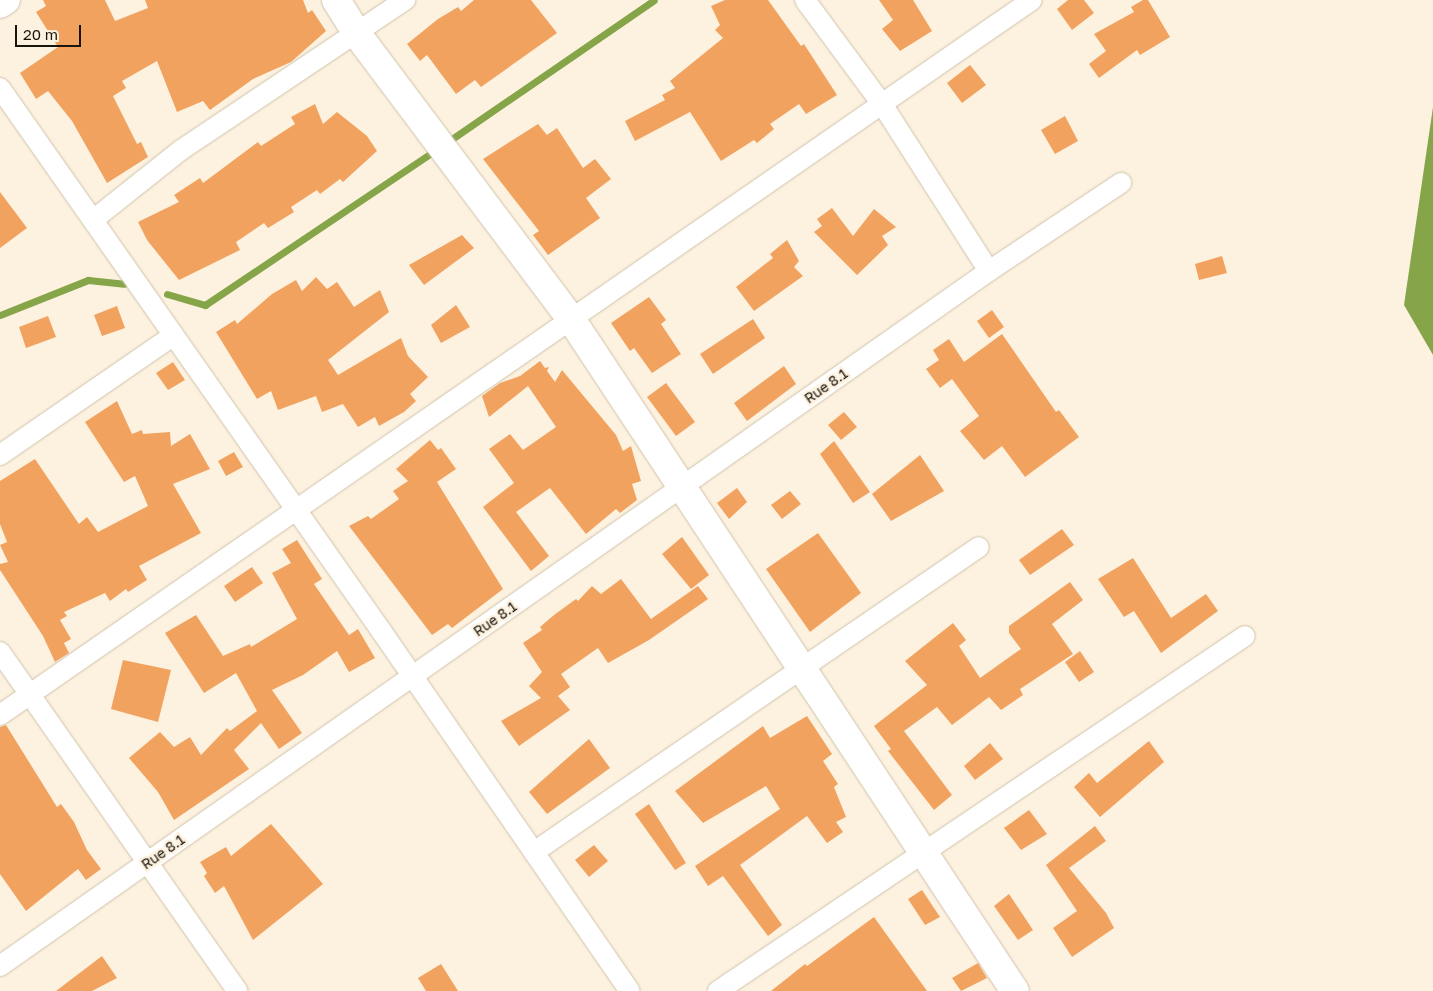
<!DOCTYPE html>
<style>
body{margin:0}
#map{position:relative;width:1433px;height:991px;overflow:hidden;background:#fdf2e0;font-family:"Golos Text",sans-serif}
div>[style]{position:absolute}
.water>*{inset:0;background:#85a548}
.stream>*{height:7px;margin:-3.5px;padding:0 3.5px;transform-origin:3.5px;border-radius:3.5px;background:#85a548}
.building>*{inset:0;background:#f2a25f}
.roads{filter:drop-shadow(0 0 1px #d0c3ac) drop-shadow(0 0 1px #d0c3ac)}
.street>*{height:20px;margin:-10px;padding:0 10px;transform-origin:10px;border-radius:10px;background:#fff}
.secondary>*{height:28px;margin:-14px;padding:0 14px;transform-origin:14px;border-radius:14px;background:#fff}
span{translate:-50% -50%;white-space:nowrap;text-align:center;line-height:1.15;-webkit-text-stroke:5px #fdf2e0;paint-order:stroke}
.street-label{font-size:14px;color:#19140c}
.scale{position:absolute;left:15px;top:25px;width:66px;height:22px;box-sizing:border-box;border:2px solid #19140c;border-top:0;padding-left:6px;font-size:15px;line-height:18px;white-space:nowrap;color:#19140c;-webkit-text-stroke:4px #fdf2e0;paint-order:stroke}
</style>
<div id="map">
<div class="water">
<i style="clip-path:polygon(1433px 107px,1433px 355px,1404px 305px)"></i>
</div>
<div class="stream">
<i style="left:446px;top:143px;width:252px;rotate:-34.5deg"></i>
<i style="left:167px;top:294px;width:40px;rotate:16deg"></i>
<i style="left:205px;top:305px;width:280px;rotate:-33.9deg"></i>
<i style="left:0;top:315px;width:95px;rotate:-21.7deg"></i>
<i style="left:88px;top:280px;width:36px;rotate:6deg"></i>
</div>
<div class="building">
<i style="clip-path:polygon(43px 0,105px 0,115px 21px,148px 8px,145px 0,303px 0,308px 13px,312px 10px,326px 31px,291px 62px,253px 79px,210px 110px,203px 101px,177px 112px,157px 61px,122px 81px,126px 88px,113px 96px,137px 144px,141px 142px,148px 157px,107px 183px,72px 121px,48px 91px,36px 99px,20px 73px,58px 47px,36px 12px,46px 6px)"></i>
<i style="clip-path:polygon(474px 0,531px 0,557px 33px,481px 87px,475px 80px,456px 94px,427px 55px,420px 61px,407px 44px,438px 19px,458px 7px,461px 11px)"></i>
<i style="clip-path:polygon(725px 0,768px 0,801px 46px,804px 44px,837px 95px,806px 114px,799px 104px,770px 124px,774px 129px,757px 143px,754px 140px,721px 161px,690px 112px,635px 141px,625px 121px,665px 100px,662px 95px,675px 88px,670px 81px,723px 38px,715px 30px,720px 25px,711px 6px)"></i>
<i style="clip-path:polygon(879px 0,913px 0,932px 31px,900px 51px,882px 29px,893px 20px)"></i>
<i style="clip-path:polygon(1068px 0,1084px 0,1094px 13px,1072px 30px,1057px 9px)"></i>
<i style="clip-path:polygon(1143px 0,1148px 0,1170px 37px,1140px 55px,1137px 50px,1099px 78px,1089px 64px,1106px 51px,1094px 34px,1134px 12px,1131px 7px)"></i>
<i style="clip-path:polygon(970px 65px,986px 85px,962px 103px,947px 83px)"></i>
<i style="clip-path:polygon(315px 104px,323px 124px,337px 112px,367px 136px,377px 151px,343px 182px,340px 179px,320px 194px,317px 190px,291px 207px,294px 212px,268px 228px,264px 223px,236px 242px,240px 250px,179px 280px,147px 240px,138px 222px,179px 202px,174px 195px,200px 178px,203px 183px,258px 142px,261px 146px,295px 124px,291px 117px)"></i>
<i style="clip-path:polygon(1065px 116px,1078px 141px,1055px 154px,1041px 130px)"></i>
<i style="clip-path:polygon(538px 124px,547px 135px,557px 128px,583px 168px,595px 159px,611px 179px,586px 198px,600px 218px,548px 255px,533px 235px,539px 231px,483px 159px)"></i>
<i style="clip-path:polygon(0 192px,27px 228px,0 248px)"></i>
<i style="clip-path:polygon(832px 208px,853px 236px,874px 209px,896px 227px,882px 236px,888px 245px,857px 275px,814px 232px,822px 226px,817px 219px)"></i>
<i style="clip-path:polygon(462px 235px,474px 248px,424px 285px,409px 265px)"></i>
<i style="clip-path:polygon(787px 240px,799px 261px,794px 267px,803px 276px,754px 311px,736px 287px,773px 258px,770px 254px)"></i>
<i style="clip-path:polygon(1222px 256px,1227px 273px,1199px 280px,1195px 264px)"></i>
<i style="clip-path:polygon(316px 277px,327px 289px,337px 282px,354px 307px,380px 290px,389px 312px,328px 360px,338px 375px,401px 338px,408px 356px,428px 377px,410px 394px,416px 401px,404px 412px,379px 426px,375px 417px,358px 427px,343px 404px,322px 412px,316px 396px,278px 410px,271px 391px,257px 399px,216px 332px,235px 320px,237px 324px,272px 294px,296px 280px,302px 291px)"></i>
<i style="clip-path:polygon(649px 297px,666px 320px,661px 324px,681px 354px,652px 373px,634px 348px,630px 351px,611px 323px)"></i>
<i style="clip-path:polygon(456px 305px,470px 327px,441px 343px,431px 325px)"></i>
<i style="clip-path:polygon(117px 306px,125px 328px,102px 336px,94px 315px)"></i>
<i style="clip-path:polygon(992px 310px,1004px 327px,989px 338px,977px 321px)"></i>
<i style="clip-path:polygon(48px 316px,56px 337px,26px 348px,19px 327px)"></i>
<i style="clip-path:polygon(753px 319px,765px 338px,713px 374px,700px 354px)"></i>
<i style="clip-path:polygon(1002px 334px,1056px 412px,1059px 410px,1079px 437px,1025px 477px,1002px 446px,984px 460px,960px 431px,979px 416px,952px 379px,940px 388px,926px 369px,939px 360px,933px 350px,949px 339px,964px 362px)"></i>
<i style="clip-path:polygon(540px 361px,545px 368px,549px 367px,547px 371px,555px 382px,562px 370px,616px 435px,623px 451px,631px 446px,641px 481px,632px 484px,637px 500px,620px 513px,616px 509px,586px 534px,550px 488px,516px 512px,549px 556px,531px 571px,483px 507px,514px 483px,489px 449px,510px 434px,523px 450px,556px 427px,528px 386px,489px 417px,482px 396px,500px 383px,520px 376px)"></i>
<i style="clip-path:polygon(173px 362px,185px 380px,168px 390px,156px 373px)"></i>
<i style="clip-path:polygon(784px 366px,796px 384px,747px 421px,734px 403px)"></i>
<i style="clip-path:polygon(666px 383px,695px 422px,676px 436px,647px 397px)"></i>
<i style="clip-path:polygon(117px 401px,132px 434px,142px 430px,143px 434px,170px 432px,171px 446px,190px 434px,210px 469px,173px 484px,201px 533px,139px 566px,147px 580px,128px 592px,126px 589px,110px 601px,105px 593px,64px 612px,67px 616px,60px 620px,71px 639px,64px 643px,69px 653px,55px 662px,43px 636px,0 570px,0 564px,8px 562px,0 545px,7px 542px,0 524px,0 481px,35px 459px,79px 524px,87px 517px,98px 532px,148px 506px,135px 476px,124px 482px,85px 422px)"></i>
<i style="clip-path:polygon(844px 412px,857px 427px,841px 440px,828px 425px)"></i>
<i style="clip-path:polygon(430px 440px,438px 450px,441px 448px,456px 469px,437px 482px,503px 589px,452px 628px,448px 624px,432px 635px,349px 526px,368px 516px,371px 519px,399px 499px,393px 491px,408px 481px,396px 469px)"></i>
<i style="clip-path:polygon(834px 441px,870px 492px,853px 503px,820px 454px)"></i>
<i style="clip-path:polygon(234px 452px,243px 467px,226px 476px,218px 461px)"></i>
<i style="clip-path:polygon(920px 455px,944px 491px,891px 521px,872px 494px)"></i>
<i style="clip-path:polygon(737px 488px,747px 502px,729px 519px,717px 503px)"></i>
<i style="clip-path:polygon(790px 491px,801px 504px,782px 519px,771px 505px)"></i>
<i style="clip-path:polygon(1062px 529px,1074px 545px,1030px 575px,1019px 560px)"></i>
<i style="clip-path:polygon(818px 533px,861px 593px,810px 632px,766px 569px)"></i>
<i style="clip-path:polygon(682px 537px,709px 575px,691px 589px,662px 554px)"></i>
<i style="clip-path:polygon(297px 540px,322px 579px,314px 584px,349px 635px,358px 629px,375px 658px,349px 672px,337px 651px,303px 675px,272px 690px,302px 733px,279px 749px,261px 723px,234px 750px,249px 769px,174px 820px,158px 792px,129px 758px,160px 732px,174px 747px,190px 737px,201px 755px,227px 728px,230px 731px,257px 711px,236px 673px,204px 693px,165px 633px,196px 615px,223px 656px,250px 644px,251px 647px,297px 619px,272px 573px,291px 563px,282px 549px)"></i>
<i style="clip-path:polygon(1133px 558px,1171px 618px,1206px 594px,1218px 611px,1161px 653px,1134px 611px,1124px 617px,1098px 579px)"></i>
<i style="clip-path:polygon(252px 567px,263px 583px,235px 602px,224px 586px)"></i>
<i style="clip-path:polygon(621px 579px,651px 619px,698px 586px,708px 599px,649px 640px,608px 663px,598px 648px,561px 674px,570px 687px,558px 696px,570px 710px,519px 746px,501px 721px,541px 698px,529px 686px,542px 672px,523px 643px,542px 630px,540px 627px,554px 615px,576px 599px,578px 601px,592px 586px,601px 594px)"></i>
<i style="clip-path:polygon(1070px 582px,1083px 600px,1052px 624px,1073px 654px,1020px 689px,1023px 695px,1001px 710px,989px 697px,952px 725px,937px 707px,904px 731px,952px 795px,934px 810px,888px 751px,891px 749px,874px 726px,927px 685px,905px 661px,953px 623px,966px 640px,959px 646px,980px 678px,1021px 649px,1009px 633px,1009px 626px)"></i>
<i style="clip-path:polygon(1080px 651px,1094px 672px,1079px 682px,1065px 662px)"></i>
<i style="clip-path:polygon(123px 660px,171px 670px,158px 722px,111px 709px)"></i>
<i style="clip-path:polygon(807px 716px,832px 754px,823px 761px,838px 784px,834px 787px,846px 817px,836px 822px,843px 832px,827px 843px,807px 816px,740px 865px,782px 925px,768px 936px,723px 876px,708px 886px,695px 866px,780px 809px,766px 786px,703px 823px,675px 791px,763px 726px,770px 738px)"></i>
<i style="clip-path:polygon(6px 725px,57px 807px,61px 804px,74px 822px,87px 850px,101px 869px,86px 880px,78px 869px,26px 911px,0 874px,0 727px)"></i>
<i style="clip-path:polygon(589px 739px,610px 768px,547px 814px,529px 792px)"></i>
<i style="clip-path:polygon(1149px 741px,1164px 762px,1100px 817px,1074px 787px,1089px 773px,1097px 783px)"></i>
<i style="clip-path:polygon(990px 743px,1003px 759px,975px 780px,964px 766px)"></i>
<i style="clip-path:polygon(649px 804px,686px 863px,675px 870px,635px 814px)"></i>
<i style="clip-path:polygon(1029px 810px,1047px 834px,1021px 850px,1004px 828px)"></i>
<i style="clip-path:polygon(271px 824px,323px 884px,253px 940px,224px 886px,215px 893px,204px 876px,207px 873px,200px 862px,226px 847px,231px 856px)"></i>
<i style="clip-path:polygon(1095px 826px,1106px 841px,1069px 868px,1106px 913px,1114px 928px,1072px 957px,1053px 928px,1077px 911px,1046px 865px)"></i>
<i style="clip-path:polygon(594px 845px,608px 861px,589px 877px,575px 860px)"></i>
<i style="clip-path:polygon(922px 890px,940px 917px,925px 925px,908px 899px)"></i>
<i style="clip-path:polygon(1009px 894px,1033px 930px,1018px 940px,994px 906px)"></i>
<i style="clip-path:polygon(874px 917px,927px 991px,771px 991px,805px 964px,807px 966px)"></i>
<i style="clip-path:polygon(102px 956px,117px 978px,92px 991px,56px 991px)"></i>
<i style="clip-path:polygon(978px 963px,987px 978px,961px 991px,952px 978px)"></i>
<i style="clip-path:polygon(441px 964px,458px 991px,426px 991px,418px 978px)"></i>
</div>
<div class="roads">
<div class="street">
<i style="left:805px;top:0;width:129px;rotate:53.5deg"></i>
<i style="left:882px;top:104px;width:198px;rotate:57.4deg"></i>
<i style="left:0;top:88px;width:665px;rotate:54.92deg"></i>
<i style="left:382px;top:632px;width:436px;rotate:55.4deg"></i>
<i style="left:93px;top:220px;width:112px;rotate:-38.5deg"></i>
<i style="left:181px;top:150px;width:270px;rotate:-33.8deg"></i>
<i style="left:0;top:455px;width:211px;rotate:-34.6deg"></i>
<i style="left:0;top:652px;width:414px;rotate:55deg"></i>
<i style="left:0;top:715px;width:1255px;rotate:-34.72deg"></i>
<i style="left:534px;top:852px;width:539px;rotate:-34.43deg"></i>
<i style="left:0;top:966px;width:1209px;rotate:-35.1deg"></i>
<i style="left:989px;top:271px;width:159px;rotate:-33.7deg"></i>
<i style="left:718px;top:991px;width:635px;rotate:-33.97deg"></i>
</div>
<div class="secondary">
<i style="left:336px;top:0;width:40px;rotate:58deg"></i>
<i style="left:357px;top:34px;width:356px;rotate:53.1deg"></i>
<i style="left:571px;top:319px;width:805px;rotate:56.55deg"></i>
<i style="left:0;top:4px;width:7px;rotate:-34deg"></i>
</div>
</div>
<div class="street-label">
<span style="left:826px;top:386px;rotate:-35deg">Rue 8.1</span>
<span style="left:495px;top:619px;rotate:-35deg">Rue 8.1</span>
<span style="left:163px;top:852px;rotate:-35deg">Rue 8.1</span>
</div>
<div class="scale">20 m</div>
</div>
